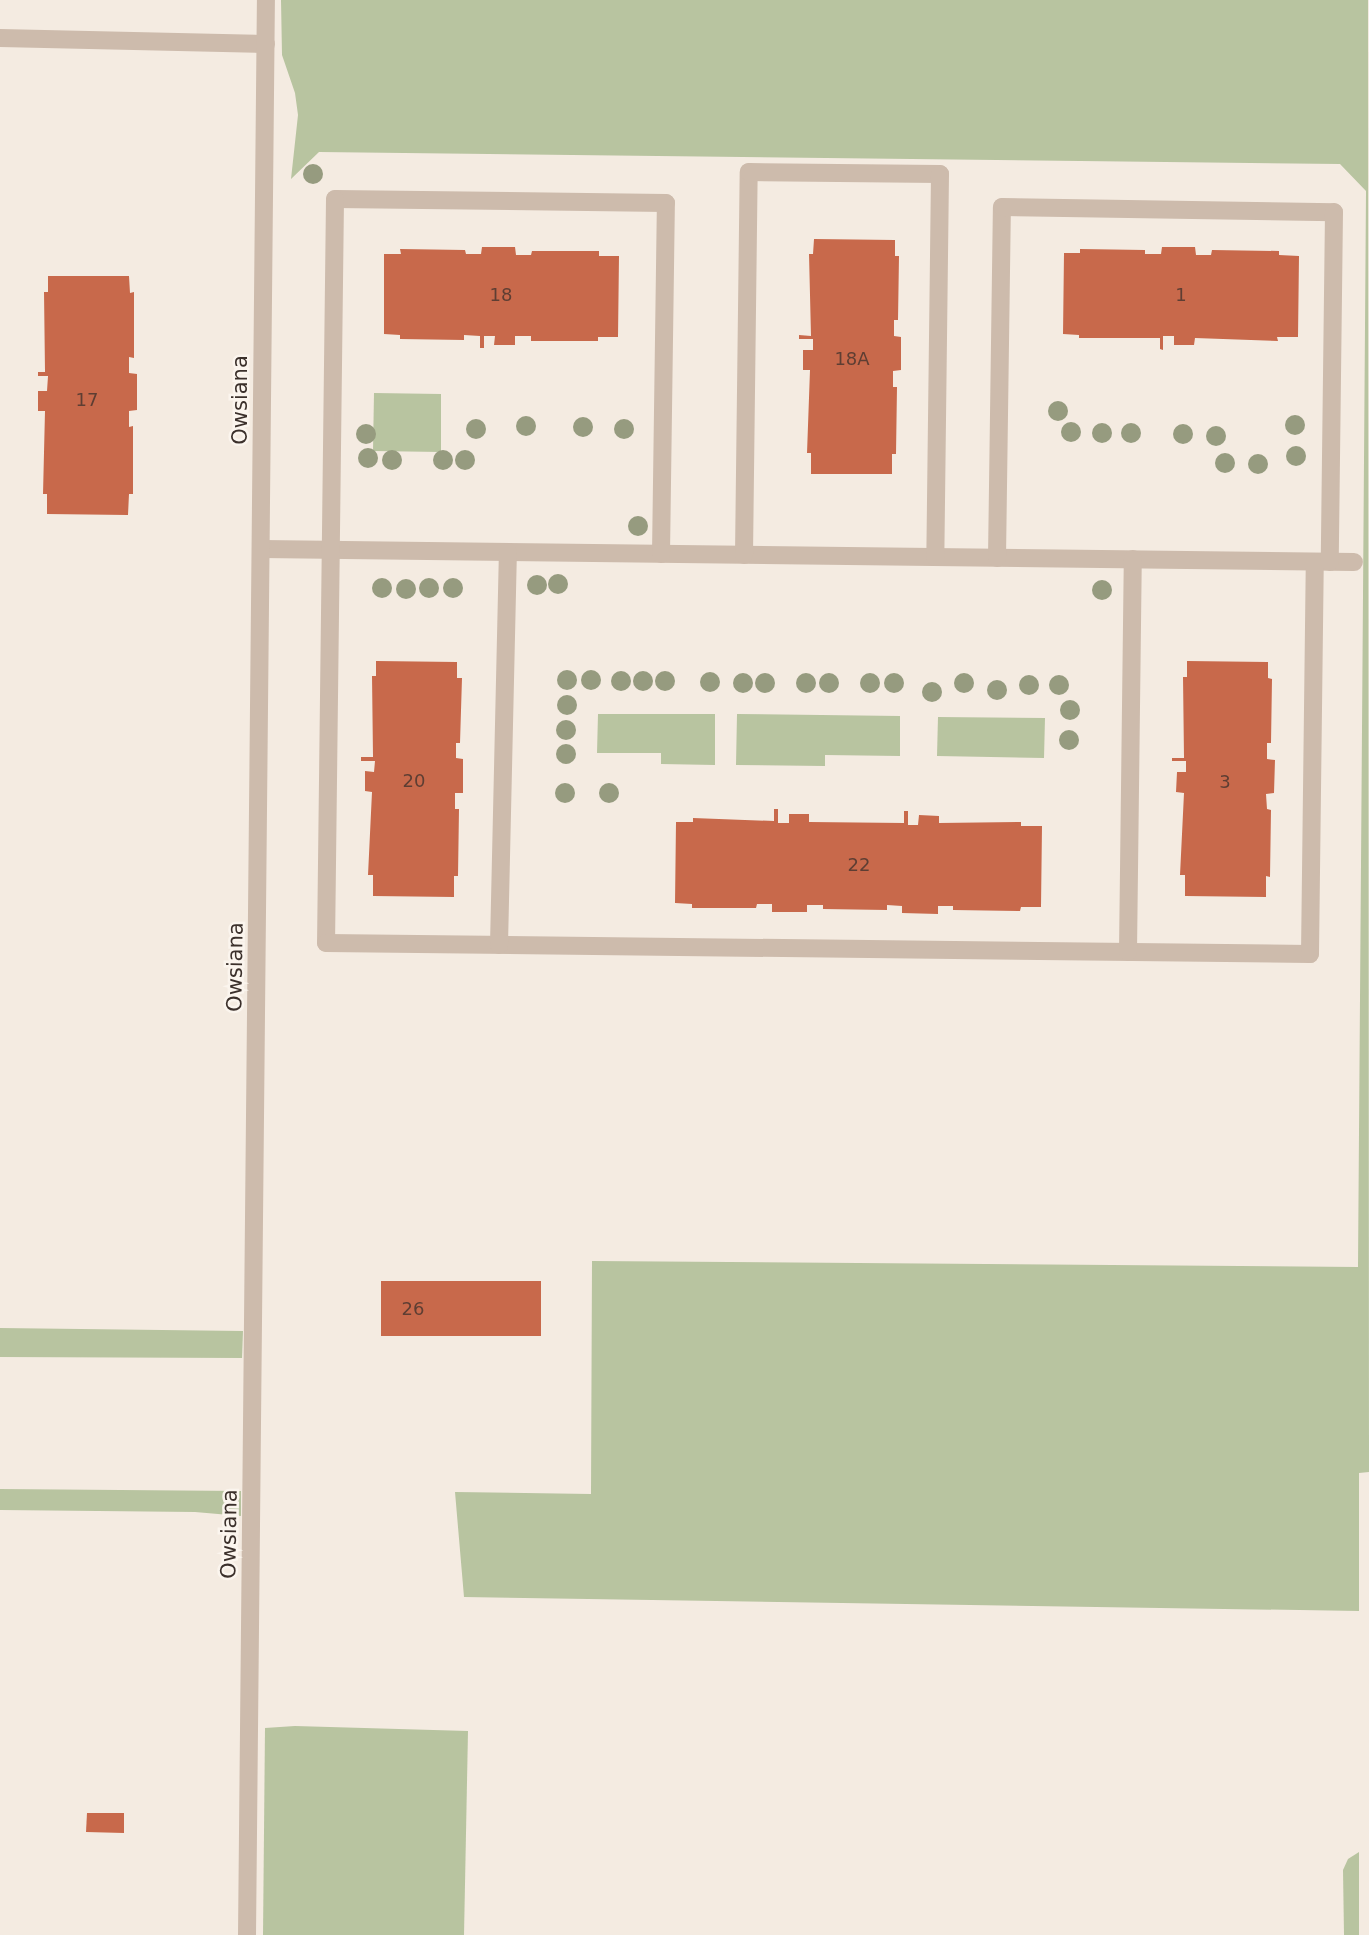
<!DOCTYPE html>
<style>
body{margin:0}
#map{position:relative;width:1369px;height:1935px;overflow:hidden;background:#f4ebe1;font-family:"DejaVu Sans",sans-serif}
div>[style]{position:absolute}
.green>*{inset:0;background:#b8c4a0}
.building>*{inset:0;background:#c8694b}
.minor>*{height:18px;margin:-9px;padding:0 9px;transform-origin:9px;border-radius:9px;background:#cdbbac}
.trees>*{width:20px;height:20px;margin:-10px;border-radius:50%;background:#969b7f}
span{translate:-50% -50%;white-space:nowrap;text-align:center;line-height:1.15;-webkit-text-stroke:5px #fbf5ee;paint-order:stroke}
.number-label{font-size:18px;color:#5e3e33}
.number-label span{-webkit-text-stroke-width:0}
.street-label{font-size:21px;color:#3b302b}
</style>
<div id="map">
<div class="green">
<i style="clip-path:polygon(281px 0,1368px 0,1369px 1472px,1359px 1473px,1359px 1611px,464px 1597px,455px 1492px,591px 1494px,592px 1261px,1358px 1267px,1366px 191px,1340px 164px,319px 152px,291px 179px,298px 115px,295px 93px,282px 55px)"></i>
<i style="clip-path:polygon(374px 393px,441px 394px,441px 452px,373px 451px)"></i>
<i style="clip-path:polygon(598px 714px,715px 714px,715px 765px,661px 764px,661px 753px,597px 753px)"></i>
<i style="clip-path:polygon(737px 714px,900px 716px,900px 756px,825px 755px,825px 766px,736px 765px)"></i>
<i style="clip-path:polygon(938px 717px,1045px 718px,1044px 758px,937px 756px)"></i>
<i style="clip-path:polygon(0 1328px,243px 1331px,242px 1358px,0 1357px)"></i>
<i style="clip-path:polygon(0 1489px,241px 1491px,241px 1516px,195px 1512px,0 1510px)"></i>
<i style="clip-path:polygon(295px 1726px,468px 1731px,464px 1935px,263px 1935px,265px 1728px)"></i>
<i style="clip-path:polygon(1359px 1852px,1359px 1935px,1344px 1935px,1343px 1870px,1348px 1859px)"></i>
</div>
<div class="building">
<i style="clip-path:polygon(814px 239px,895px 240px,895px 256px,899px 256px,898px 320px,894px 320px,894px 336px,901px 337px,901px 370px,893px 371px,893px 387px,897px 387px,896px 454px,892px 454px,892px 474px,811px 474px,811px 453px,807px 453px,810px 370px,803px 370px,803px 350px,813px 350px,813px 339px,799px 339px,799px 335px,811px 336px,809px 254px,813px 254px)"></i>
<i style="clip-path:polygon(482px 247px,515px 247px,516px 255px,531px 255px,532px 251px,599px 251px,599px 256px,619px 256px,618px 337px,598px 337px,598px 341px,531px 341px,531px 336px,515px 336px,515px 345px,494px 345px,495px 336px,484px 336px,484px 348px,480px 348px,480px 336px,464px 335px,464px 340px,400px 339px,400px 335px,384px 334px,384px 254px,401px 254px,400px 249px,465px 250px,466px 254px,481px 254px)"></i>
<i style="clip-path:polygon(1162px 247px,1195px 247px,1196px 255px,1211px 255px,1212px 250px,1279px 251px,1279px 255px,1299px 256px,1298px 337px,1277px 337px,1278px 341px,1195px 338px,1194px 345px,1174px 345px,1174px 336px,1163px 336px,1163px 350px,1160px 349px,1160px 338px,1079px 338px,1079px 335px,1063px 334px,1064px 253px,1080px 253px,1080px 249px,1145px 250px,1145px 254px,1161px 254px)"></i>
<i style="clip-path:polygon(48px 276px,129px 276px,130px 293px,134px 292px,134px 358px,129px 357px,129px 373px,137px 374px,137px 410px,129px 411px,129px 427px,133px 426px,133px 494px,129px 494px,128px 515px,47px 514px,47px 494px,43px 494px,45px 411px,38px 411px,38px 391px,47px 391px,48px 376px,38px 376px,38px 372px,45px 372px,44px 292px,48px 292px)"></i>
<i style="clip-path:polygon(376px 661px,457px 662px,457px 678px,462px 678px,460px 743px,456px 743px,456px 758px,463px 759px,463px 793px,455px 793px,455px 809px,459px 809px,458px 876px,454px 876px,454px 897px,373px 896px,373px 875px,368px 875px,372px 792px,365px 791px,365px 771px,374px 772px,375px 761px,361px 761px,361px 757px,373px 757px,372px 676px,376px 676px)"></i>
<i style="clip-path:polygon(1187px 661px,1268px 662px,1268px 678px,1272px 679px,1271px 743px,1267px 743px,1267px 759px,1275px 760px,1274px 793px,1266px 794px,1267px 809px,1271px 810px,1270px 877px,1266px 876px,1266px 897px,1185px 896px,1185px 875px,1180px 875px,1184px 793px,1176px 792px,1177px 772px,1186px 772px,1186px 761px,1172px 761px,1172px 758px,1184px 758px,1183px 677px,1187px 677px)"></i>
<i style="clip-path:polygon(774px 809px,778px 809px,778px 823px,789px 823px,789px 814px,809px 814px,809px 822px,904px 823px,904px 811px,908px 811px,908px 825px,918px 825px,919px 815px,939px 816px,939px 823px,1021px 822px,1021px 826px,1042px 826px,1041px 907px,1021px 907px,1020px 911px,953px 910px,953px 906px,938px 906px,938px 914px,902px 913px,902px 906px,887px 905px,887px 910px,823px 909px,823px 905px,807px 905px,807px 912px,772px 912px,772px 904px,757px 904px,756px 908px,692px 908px,692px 904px,675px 903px,676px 822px,693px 822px,693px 818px,774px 821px)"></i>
<i style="clip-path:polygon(381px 1281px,541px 1281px,541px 1336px,381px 1336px)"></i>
<i style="clip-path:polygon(87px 1813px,124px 1813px,124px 1833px,86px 1832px)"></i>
</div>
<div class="minor">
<i style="left:0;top:38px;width:266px;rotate:1.3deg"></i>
<i style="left:262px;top:549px;width:1092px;rotate:0.68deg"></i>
<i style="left:661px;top:554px;width:351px;rotate:-89.2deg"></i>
<i style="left:666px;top:203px;width:331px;rotate:-179.3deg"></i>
<i style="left:335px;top:199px;width:744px;rotate:90.69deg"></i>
<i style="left:326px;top:943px;width:984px;rotate:0.64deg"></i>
<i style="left:1310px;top:954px;width:392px;rotate:-89.3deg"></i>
<i style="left:744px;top:555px;width:383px;rotate:-89.3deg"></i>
<i style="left:749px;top:172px;width:191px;rotate:0.6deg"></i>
<i style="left:940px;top:174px;width:383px;rotate:90.7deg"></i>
<i style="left:997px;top:558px;width:351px;rotate:-89.2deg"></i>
<i style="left:1002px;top:207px;width:332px;rotate:0.9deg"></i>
<i style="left:1334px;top:212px;width:350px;rotate:90.7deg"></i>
<i style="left:499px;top:945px;width:393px;rotate:-88.7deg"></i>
<i style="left:1128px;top:952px;width:393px;rotate:-89.3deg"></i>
<i style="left:247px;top:1935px;width:1935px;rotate:-89.44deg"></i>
</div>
<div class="trees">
<i style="left:313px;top:174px"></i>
<i style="left:1058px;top:411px"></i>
<i style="left:1295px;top:425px"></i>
<i style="left:526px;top:426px"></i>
<i style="left:583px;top:427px"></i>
<i style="left:476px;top:429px"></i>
<i style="left:624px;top:429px"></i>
<i style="left:1071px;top:432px"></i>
<i style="left:1102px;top:433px"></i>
<i style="left:1131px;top:433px"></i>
<i style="left:366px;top:434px"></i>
<i style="left:1183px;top:434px"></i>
<i style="left:1216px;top:436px"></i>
<i style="left:1296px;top:456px"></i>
<i style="left:368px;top:458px"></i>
<i style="left:392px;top:460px"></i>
<i style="left:443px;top:460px"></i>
<i style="left:465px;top:460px"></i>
<i style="left:1225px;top:463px"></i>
<i style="left:1258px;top:464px"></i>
<i style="left:638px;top:526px"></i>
<i style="left:558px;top:584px"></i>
<i style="left:537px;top:585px"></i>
<i style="left:382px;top:588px"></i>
<i style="left:429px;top:588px"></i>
<i style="left:453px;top:588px"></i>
<i style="left:406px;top:589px"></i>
<i style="left:1102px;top:590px"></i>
<i style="left:567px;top:680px"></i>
<i style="left:591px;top:680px"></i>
<i style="left:621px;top:681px"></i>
<i style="left:643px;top:681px"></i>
<i style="left:665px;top:681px"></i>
<i style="left:710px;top:682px"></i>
<i style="left:743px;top:683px"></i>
<i style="left:765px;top:683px"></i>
<i style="left:806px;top:683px"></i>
<i style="left:829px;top:683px"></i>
<i style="left:870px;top:683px"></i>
<i style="left:894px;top:683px"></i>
<i style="left:964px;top:683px"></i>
<i style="left:1029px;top:685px"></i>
<i style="left:1059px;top:685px"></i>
<i style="left:997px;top:690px"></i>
<i style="left:932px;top:692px"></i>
<i style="left:567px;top:705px"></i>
<i style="left:1070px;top:710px"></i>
<i style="left:566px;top:730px"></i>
<i style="left:1069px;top:740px"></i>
<i style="left:566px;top:754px"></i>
<i style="left:565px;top:793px"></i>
<i style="left:609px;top:793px"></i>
</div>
<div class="number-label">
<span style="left:501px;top:295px">18</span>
<span style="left:1181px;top:295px">1</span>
<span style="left:852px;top:359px">18A</span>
<span style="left:87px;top:400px">17</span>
<span style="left:414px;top:781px">20</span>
<span style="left:1225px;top:782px">3</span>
<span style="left:859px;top:865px">22</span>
<span style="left:413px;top:1309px">26</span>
</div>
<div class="street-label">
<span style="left:240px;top:400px;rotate:-90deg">Owsiana</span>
<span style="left:235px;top:967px;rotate:-89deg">Owsiana</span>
<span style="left:229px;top:1534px;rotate:-89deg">Owsiana</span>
</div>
</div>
